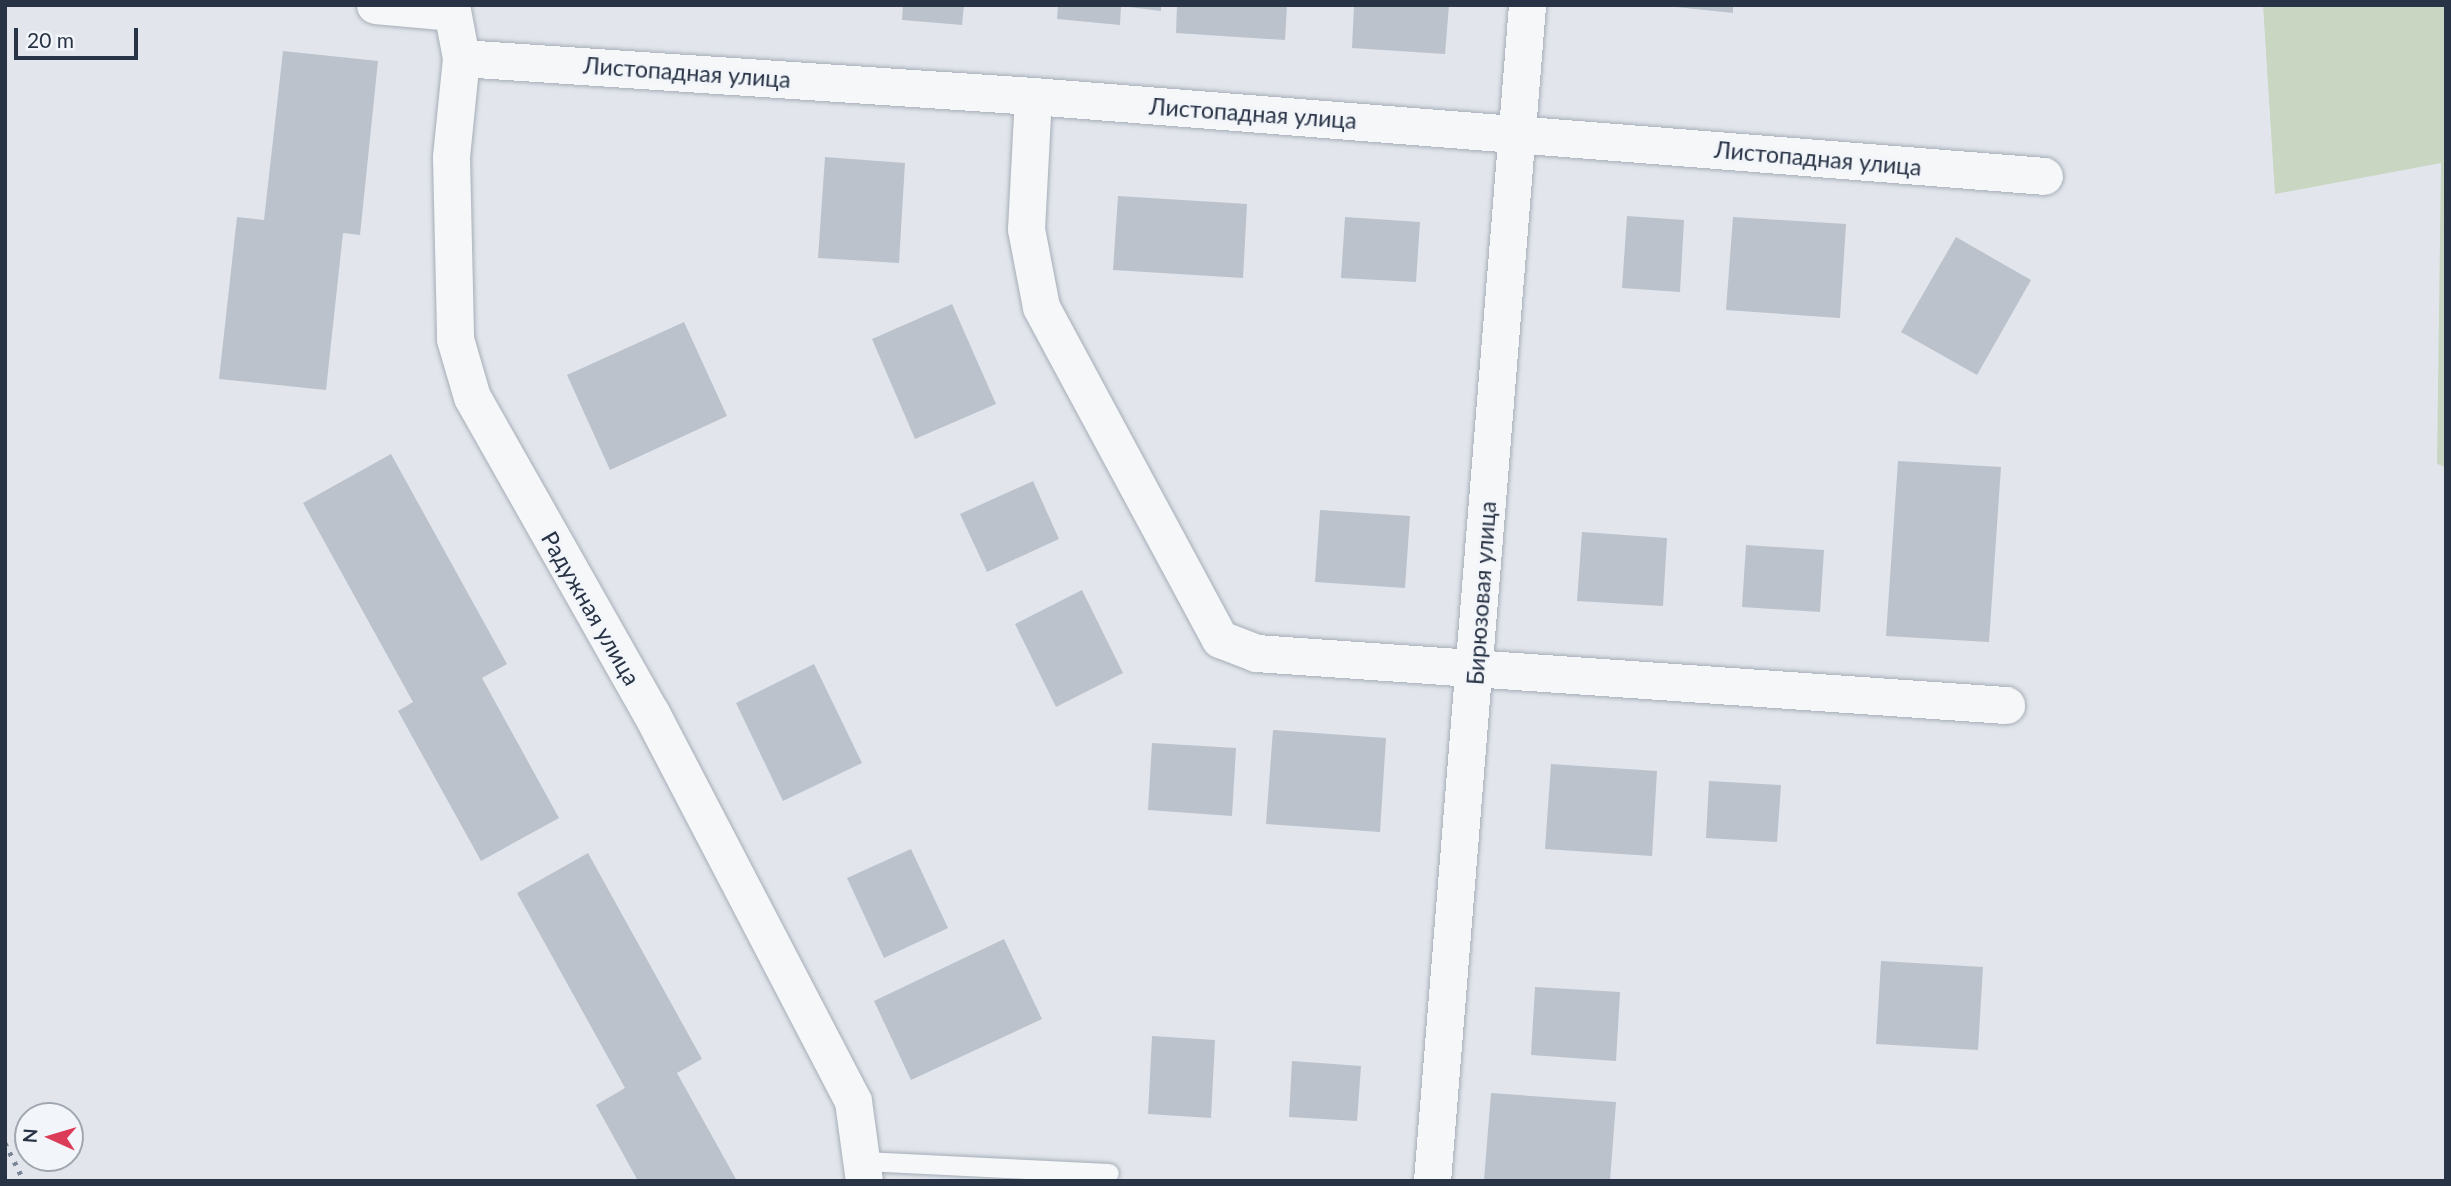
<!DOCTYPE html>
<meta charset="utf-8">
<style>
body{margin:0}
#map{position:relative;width:2451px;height:1186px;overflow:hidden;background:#e2e6ec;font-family:Lato,sans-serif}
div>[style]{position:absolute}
.green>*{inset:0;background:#c8d6c2}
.building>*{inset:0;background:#bbc2cc}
.roads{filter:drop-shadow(0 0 2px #a6adb7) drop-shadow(0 0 2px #a6adb7)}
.lane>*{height:19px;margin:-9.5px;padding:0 9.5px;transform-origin:9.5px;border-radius:9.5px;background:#f5f7f9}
.street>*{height:37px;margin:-18.5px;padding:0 18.5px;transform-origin:18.5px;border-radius:18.5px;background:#f5f7f9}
.rail>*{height:5px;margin-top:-2.5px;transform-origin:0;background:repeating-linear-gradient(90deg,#7a8597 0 3.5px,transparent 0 10.5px)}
span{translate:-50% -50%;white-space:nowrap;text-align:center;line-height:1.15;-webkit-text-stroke:5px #f2f5f9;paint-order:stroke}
.street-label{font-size:23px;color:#283345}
.frame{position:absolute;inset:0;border:7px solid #283345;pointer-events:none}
.north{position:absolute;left:14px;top:1102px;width:70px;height:70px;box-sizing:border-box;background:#f2f5f9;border:2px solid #a1a7b1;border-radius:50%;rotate:274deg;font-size:19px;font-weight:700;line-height:28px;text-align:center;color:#283345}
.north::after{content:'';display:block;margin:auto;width:24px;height:32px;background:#db3c58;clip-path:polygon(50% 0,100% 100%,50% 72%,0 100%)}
.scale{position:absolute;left:14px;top:28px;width:124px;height:32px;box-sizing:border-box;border:4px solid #283345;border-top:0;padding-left:9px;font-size:21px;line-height:24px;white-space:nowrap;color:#283345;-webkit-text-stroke:5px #f2f5f9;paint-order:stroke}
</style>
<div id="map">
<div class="green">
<i style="clip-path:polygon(2263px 5px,2446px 5px,2446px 467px,2437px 464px,2441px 163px,2275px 194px)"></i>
</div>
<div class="building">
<i style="clip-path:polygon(903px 5px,964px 5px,962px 25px,902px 20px)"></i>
<i style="clip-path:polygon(1058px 5px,1161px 5px,1161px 11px,1121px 6px,1120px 25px,1057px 19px)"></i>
<i style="clip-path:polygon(1177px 5px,1287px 5px,1285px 40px,1176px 33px)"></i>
<i style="clip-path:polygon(1354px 5px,1449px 5px,1445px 54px,1352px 48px)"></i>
<i style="clip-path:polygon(1657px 5px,1733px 5px,1733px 13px)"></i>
<i style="clip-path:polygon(283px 51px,378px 61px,360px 235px,343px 233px,326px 390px,219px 379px,237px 217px,264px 220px)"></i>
<i style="clip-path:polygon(825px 157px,905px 163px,899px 263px,818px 258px)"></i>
<i style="clip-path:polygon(1118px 196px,1247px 204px,1243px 278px,1113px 270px)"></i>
<i style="clip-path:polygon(1627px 216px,1684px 220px,1680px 292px,1622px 288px)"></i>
<i style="clip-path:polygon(1345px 217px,1420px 222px,1416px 282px,1341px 278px)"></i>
<i style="clip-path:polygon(1733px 217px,1846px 224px,1840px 318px,1726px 310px)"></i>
<i style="clip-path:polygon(1956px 237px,2031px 280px,1977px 375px,1901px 332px)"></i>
<i style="clip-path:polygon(952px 304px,996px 404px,915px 439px,872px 339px)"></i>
<i style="clip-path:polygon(684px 322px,727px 416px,610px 470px,567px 375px)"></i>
<i style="clip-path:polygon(391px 454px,507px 664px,482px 678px,559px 818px,481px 861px,398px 711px,413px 702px,303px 503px)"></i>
<i style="clip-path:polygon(1898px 461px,2001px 467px,1989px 642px,1886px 636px)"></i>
<i style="clip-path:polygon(1033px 481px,1059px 539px,987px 572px,960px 514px)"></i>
<i style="clip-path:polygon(1320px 510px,1410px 516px,1405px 588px,1315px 582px)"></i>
<i style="clip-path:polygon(1582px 532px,1667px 538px,1663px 606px,1577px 601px)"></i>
<i style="clip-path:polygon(1746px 545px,1824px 550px,1820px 612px,1742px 607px)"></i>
<i style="clip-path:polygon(1082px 590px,1123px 673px,1056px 707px,1015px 624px)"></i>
<i style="clip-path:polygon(814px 664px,862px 763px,783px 801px,736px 703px)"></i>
<i style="clip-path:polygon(1273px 730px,1386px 738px,1380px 832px,1266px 824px)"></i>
<i style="clip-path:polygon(1152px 743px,1236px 748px,1232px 816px,1148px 810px)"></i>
<i style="clip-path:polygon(1551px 764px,1657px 771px,1652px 856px,1545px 849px)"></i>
<i style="clip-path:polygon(1709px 781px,1781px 785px,1777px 842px,1706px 838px)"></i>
<i style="clip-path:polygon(911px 849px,948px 928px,884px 958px,847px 878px)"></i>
<i style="clip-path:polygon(588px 853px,702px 1059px,677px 1073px,737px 1181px,638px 1181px,596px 1105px,625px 1088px,517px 893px)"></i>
<i style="clip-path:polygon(1004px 939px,1042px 1019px,911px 1080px,874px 1001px)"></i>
<i style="clip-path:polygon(1881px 961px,1983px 967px,1978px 1050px,1876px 1044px)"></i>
<i style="clip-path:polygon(1535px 987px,1620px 992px,1616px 1061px,1531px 1055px)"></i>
<i style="clip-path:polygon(1152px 1036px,1215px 1040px,1211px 1118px,1148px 1114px)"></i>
<i style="clip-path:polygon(1292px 1061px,1361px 1066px,1357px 1121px,1289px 1117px)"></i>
<i style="clip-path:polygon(1491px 1093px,1616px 1102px,1610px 1181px,1484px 1180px)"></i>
</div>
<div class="roads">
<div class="lane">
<i style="left:863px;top:1161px;width:246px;rotate:2.8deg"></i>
</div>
<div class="street">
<i style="left:375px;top:5px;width:75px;rotate:5.3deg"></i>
<i style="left:451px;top:5px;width:54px;rotate:79.3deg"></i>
<i style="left:461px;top:58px;width:100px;rotate:95.8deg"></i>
<i style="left:451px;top:157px;width:182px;rotate:88.7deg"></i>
<i style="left:455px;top:339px;width:60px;rotate:73.7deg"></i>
<i style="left:472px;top:397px;width:363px;rotate:60.5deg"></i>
<i style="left:651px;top:713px;width:437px;rotate:62.5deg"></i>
<i style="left:853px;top:1101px;width:81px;rotate:82.2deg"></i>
<i style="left:461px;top:58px;width:573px;rotate:3.8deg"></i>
<i style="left:1033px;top:96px;width:1014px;rotate:4.52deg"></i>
<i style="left:1033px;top:96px;width:133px;rotate:93deg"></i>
<i style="left:1026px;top:229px;width:79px;rotate:79.1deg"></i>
<i style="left:1041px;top:307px;width:377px;rotate:61.7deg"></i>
<i style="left:1220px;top:639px;width:39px;rotate:21deg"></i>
<i style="left:1256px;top:653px;width:752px;rotate:3.97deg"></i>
<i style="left:1432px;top:1181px;width:1180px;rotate:-85.38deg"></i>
</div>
</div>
<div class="rail">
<i style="left:5px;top:1143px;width:42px;rotate:63.4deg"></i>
</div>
<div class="street-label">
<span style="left:687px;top:72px;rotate:4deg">Листопадная улица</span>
<span style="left:1253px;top:113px;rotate:4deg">Листопадная улица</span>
<span style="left:1818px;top:158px;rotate:5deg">Листопадная улица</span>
<span style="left:1481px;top:593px;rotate:-86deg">Бирюзовая улица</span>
<span style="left:591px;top:608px;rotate:60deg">Радужная улица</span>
</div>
<div class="frame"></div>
<div class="north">N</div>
<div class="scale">20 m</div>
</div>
